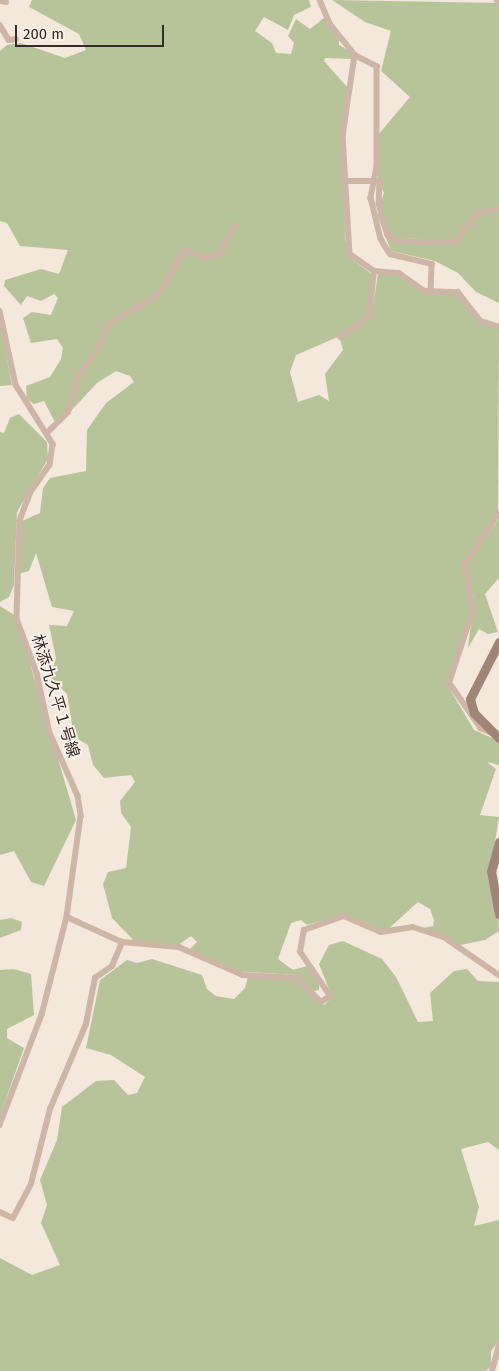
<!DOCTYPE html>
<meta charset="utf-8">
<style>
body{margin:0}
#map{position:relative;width:499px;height:1371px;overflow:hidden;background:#f4e7db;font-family:"Fira Sans","Noto Sans JP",sans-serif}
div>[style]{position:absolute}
.green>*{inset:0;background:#b7c49a}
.street>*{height:5.5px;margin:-2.75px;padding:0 2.75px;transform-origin:2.75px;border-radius:2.75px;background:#cdb6a6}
.secondary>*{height:9px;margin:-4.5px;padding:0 4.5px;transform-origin:4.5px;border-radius:4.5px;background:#a08577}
span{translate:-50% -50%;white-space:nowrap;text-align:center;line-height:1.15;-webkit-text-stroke:4px #fbf1e8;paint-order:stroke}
.street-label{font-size:16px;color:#382c27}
.scale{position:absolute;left:15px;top:25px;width:149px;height:22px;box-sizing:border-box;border:2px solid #382c27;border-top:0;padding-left:6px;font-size:15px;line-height:18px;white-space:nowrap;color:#382c27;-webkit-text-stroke:4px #fbf1e8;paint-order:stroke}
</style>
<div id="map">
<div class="green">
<i style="clip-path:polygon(32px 0,309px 0,311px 7px,294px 15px,288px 30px,264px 17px,255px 31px,272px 43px,276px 53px,291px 54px,294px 43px,288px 36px,296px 19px,310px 29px,324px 18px,339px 37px,339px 45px,353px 53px,352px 59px,325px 58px,324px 61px,348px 88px,344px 114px,345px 238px,349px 257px,372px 274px,368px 316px,340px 336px,296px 355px,290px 372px,298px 402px,319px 395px,329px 401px,325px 374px,343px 350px,340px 339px,371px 316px,378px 274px,395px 273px,433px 294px,457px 293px,483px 324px,499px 328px,498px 509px,463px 567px,471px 610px,448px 686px,474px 730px,499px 741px,499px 765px,487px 762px,496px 769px,480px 815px,499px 817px,494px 847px,499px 931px,485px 940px,460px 945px,423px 928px,433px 926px,434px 920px,430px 909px,418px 902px,386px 931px,345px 914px,307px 925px,301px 920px,291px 923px,278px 959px,293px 970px,307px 966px,319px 982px,319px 990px,313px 991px,296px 975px,233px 971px,189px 950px,197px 942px,191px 936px,178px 945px,139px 946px,112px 918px,103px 884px,108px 872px,126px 868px,131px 827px,121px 813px,120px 801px,135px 782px,131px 775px,104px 778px,93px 765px,88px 745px,74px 737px,67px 694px,50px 677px,56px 658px,49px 625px,67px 626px,74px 611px,52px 607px,36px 553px,29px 571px,18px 574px,22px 521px,40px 513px,43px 488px,50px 478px,86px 471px,87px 430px,106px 403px,134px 382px,130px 376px,116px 371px,97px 383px,57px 426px,44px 401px,34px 404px,27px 399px,26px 386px,50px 377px,61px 359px,63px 348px,57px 339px,31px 343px,23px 318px,32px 312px,51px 315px,58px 298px,54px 294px,41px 301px,27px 296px,21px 305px,4px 286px,5px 280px,41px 269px,59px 274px,68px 250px,20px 246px,7px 223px,0 221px,0 51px,7px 45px,21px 43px,65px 58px,86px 50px,79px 34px,29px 7px)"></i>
<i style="clip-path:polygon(332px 0,499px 3px,499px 207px,477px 213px,459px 240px,391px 238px,380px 204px,384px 193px,378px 179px,378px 135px,410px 97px,381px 71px,391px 31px,365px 22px)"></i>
<i style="clip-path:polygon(377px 183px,390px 239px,459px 241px,476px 217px,499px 209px,499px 303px,476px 292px,458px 273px,435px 261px,391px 251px,378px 217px)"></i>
<i style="clip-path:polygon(0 323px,12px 385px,0 386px)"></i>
<i style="clip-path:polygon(19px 414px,47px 442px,48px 459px,17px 512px,14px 585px,9px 597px,0 602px,0 432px,4px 433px,10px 418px)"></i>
<i style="clip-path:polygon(499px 519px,499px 578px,485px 594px,498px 632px,488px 634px,479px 629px,468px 648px,474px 599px,467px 564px)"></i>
<i style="clip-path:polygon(0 606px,16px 616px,76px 820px,44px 886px,31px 882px,14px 851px,0 855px)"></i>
<i style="clip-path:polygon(11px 918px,22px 922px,21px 930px,0 938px,0 920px)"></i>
<i style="clip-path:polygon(343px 941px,382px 959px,396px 977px,418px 1022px,433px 1021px,430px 993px,454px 971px,467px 969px,478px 981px,499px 982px,499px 1150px,488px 1142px,461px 1149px,479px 1207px,474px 1226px,499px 1220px,499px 1340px,491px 1351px,491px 1366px,486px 1371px,0 1371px,0 1258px,32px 1275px,60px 1265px,41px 1223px,47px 1205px,40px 1180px,57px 1140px,62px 1107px,96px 1081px,114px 1080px,128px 1095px,137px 1093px,145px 1077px,111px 1055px,86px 1048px,100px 980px,127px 960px,137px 963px,152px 959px,202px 975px,207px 989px,216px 996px,234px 999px,245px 988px,248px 977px,296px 980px,324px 1005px,332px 997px,319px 964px,329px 945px)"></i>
<i style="clip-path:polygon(14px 969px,31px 974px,34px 1015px,7px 1029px,7px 1038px,24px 1048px,0 1116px,0 970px)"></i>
</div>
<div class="street">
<i style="left:320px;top:0;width:26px;rotate:67deg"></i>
<i style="left:330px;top:24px;width:40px;rotate:51deg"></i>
<i style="left:355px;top:55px;width:82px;rotate:98.4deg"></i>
<i style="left:343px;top:136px;width:118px;rotate:86.6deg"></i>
<i style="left:350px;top:254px;width:29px;rotate:35deg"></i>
<i style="left:374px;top:271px;width:25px;rotate:5deg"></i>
<i style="left:399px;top:273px;width:32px;rotate:35deg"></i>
<i style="left:425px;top:291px;width:33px;rotate:2deg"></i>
<i style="left:458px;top:292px;width:37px;rotate:52deg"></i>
<i style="left:481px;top:321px;width:19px;rotate:18deg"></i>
<i style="left:497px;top:0;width:3px;rotate:45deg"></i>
<i style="left:0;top:1px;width:6px;rotate:9deg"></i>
<i style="left:0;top:25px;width:17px;rotate:59deg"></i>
<i style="left:9px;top:40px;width:7px;rotate:-8deg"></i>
<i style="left:355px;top:55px;width:25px;rotate:27deg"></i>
<i style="left:377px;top:66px;width:101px;rotate:90deg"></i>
<i style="left:377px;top:167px;width:32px;rotate:101deg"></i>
<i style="left:371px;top:198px;width:42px;rotate:76.3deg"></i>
<i style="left:381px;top:239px;width:17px;rotate:59deg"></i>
<i style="left:390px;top:254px;width:43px;rotate:13.4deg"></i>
<i style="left:432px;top:264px;width:28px;rotate:92deg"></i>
<i style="left:346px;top:181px;width:34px"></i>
<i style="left:380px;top:181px;width:23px;rotate:92deg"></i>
<i style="left:379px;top:204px;width:32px;rotate:74deg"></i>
<i style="left:388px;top:235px;width:10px;rotate:37deg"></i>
<i style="left:396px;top:241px;width:60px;rotate:1deg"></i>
<i style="left:456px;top:242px;width:35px;rotate:-53deg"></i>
<i style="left:477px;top:214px;width:23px;rotate:-15deg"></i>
<i style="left:0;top:311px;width:76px;rotate:77.8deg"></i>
<i style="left:16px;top:385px;width:70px;rotate:57.9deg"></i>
<i style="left:53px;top:444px;width:21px;rotate:98deg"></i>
<i style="left:50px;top:465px;width:33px;rotate:125deg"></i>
<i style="left:31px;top:492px;width:31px;rotate:111deg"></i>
<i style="left:20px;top:521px;width:98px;rotate:91.8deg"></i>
<i style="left:17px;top:619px;width:58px;rotate:69.7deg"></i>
<i style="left:37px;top:673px;width:61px;rotate:77.8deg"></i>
<i style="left:50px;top:733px;width:69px;rotate:66deg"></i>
<i style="left:78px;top:796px;width:20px;rotate:81deg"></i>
<i style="left:81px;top:816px;width:102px;rotate:97.9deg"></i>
<i style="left:67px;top:917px;width:101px;rotate:104.3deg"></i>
<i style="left:42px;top:1015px;width:118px;rotate:110.9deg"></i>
<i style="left:340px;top:337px;width:35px;rotate:-35deg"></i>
<i style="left:369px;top:317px;width:46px;rotate:-83.8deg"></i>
<i style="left:48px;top:432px;width:28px;rotate:-45deg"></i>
<i style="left:68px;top:412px;width:36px;rotate:-74deg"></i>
<i style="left:78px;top:377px;width:38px;rotate:-55deg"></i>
<i style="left:100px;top:346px;width:22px;rotate:-72deg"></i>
<i style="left:107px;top:325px;width:58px;rotate:-30.1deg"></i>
<i style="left:157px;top:296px;width:54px;rotate:-58.7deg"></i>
<i style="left:185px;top:250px;width:23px;rotate:20deg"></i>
<i style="left:207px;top:258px;width:14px;rotate:-17deg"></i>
<i style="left:220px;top:254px;width:31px;rotate:-63deg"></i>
<i style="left:496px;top:735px;width:16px;rotate:-158deg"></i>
<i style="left:481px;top:729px;width:56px;rotate:-124.8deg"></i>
<i style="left:449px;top:683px;width:77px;rotate:-71.8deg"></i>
<i style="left:473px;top:610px;width:46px;rotate:-100.1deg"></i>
<i style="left:465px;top:565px;width:62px;rotate:-56.8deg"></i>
<i style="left:67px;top:917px;width:60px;rotate:24.4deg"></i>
<i style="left:122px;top:942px;width:57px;rotate:5deg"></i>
<i style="left:179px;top:947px;width:70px;rotate:23.6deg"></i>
<i style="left:243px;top:975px;width:55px;rotate:3.1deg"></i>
<i style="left:298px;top:978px;width:33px;rotate:46deg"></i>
<i style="left:321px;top:1002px;width:11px;rotate:-34deg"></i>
<i style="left:330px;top:996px;width:53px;rotate:-124.3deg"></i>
<i style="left:300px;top:952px;width:22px;rotate:-80deg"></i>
<i style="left:304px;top:930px;width:42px;rotate:-19.3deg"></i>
<i style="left:344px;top:916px;width:40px;rotate:23.4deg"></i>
<i style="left:381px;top:932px;width:32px;rotate:-9deg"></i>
<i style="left:413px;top:927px;width:33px;rotate:18deg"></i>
<i style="left:444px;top:937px;width:67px;rotate:34.6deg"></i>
<i style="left:0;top:1212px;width:14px;rotate:25deg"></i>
<i style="left:13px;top:1218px;width:38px;rotate:-62deg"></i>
<i style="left:31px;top:1184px;width:77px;rotate:-75.8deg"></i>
<i style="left:50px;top:1109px;width:92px;rotate:-67deg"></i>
<i style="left:86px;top:1024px;width:47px;rotate:-78.9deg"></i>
<i style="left:95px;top:978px;width:21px;rotate:-35deg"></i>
<i style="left:112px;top:966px;width:26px;rotate:-67deg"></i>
<i style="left:492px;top:1371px;width:27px;rotate:-75deg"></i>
</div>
<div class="secondary">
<i style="left:499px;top:642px;width:64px;rotate:117deg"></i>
<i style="left:470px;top:699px;width:15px;rotate:74deg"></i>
<i style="left:474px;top:713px;width:35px;rotate:45deg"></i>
<i style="left:499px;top:842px;width:30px;rotate:105deg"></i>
<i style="left:491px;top:871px;width:44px;rotate:79.5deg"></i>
</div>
<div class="street-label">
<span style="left:55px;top:696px;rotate:73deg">林添九久平１号線</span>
</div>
<div class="scale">200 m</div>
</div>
